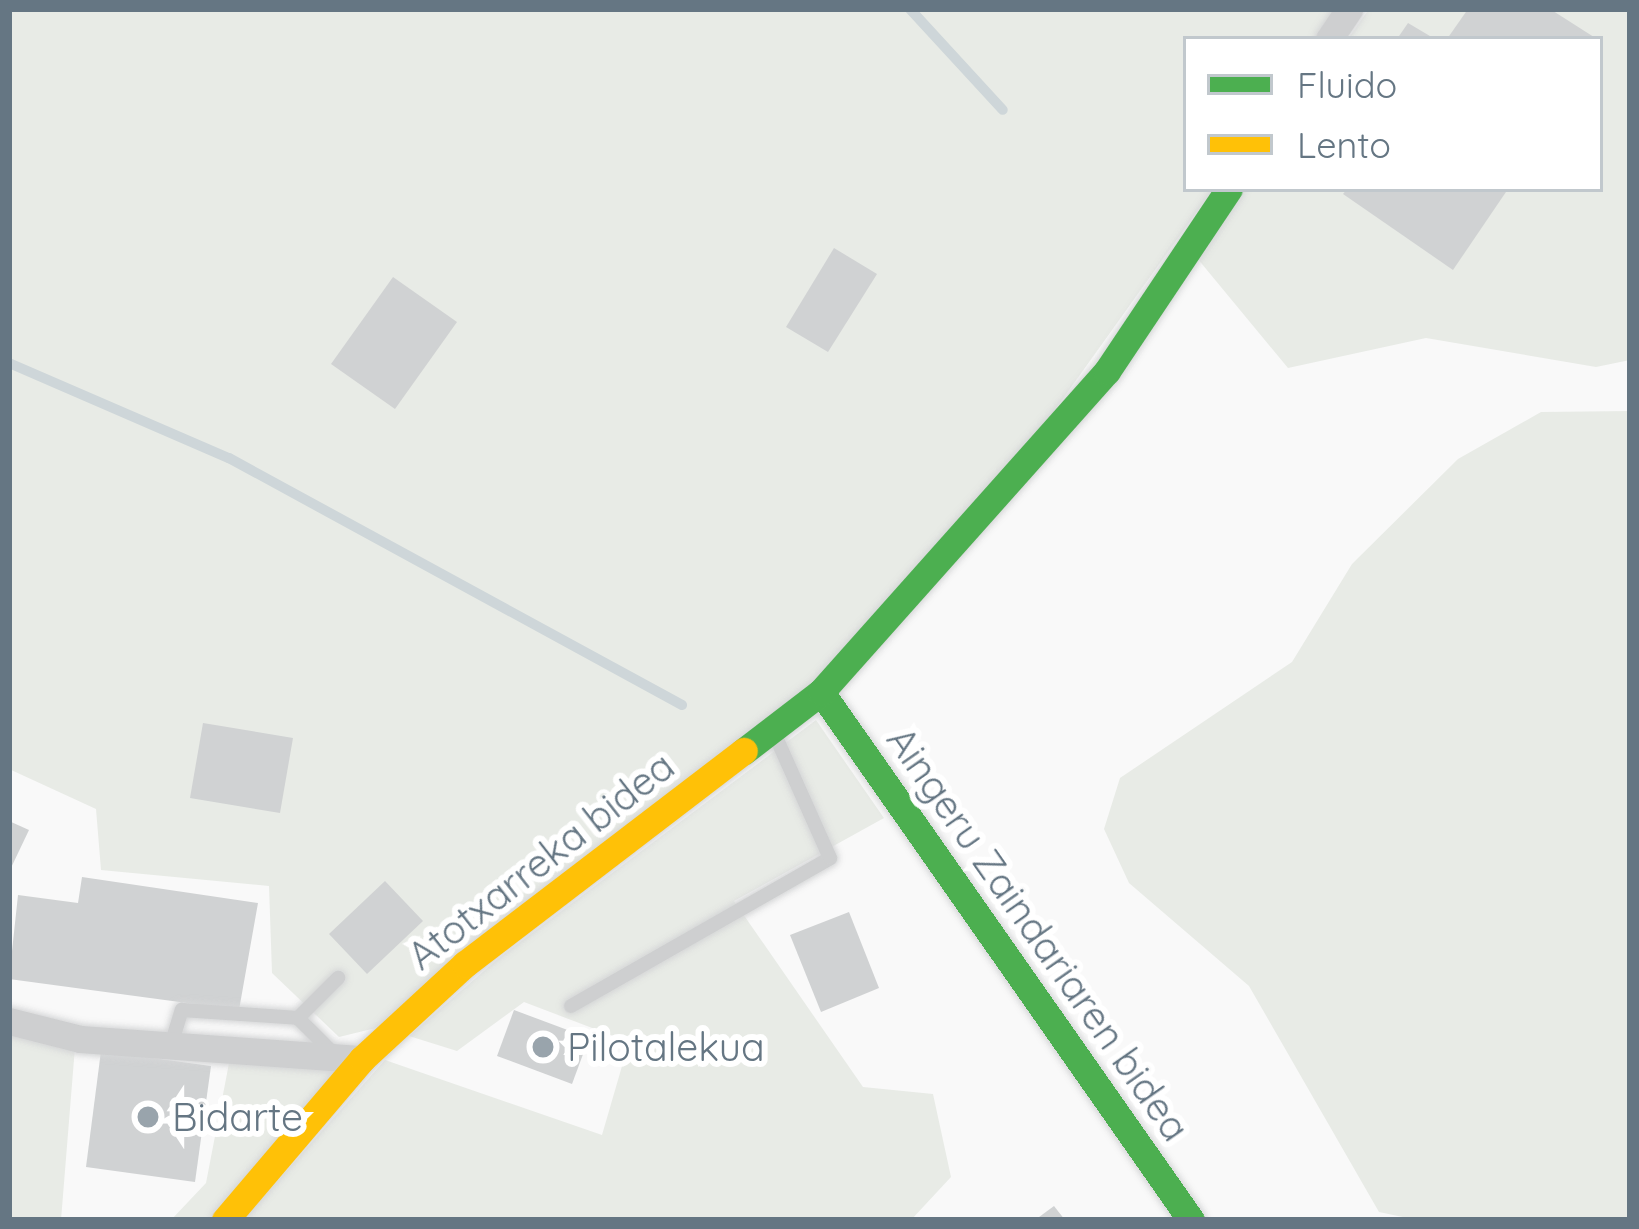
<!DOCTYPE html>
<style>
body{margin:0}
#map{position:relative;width:1639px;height:1229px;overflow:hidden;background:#f9f9f9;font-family:Quicksand,sans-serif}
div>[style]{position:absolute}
.green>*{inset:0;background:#e8ebe6}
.stream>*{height:10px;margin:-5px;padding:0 5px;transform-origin:5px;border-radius:5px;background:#ced6d9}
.building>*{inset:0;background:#d0d2d3}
.roads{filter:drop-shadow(0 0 3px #d5d6d7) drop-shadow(0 0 3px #d5d6d7)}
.lane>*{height:14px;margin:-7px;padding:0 7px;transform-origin:7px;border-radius:7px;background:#cecfd0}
.street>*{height:27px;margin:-13.5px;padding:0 13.5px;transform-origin:13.5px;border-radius:13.5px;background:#cecfd0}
.fast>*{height:27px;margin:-13.5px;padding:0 13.5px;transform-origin:13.5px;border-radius:13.5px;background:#4caf50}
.slow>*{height:27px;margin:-13.5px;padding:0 13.5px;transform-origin:13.5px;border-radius:13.5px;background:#ffc107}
.dots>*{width:33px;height:33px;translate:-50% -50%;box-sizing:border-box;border:6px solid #fff;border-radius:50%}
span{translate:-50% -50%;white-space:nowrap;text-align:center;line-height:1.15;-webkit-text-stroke:12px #fff;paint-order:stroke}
.street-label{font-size:39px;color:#657683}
.poi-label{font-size:39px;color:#657683}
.left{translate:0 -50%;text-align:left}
.frame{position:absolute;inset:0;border:12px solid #657683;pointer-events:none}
.legend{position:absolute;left:1183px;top:36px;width:420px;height:156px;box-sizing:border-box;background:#fff;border:3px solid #c1c8cd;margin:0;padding:15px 21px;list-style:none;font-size:36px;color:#657683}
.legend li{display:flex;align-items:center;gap:24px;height:60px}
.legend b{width:60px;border:3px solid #c1c8cd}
</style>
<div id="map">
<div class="green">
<i style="clip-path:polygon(9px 9px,1334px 9px,1315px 39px,1186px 39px,1186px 189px,1213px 189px,1044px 425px,809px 686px,384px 1026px,339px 1037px,272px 973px,269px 886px,101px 870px,96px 809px,9px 769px)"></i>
<i style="clip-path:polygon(1369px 9px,1630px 9px,1630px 360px,1596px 367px,1426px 338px,1288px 368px,1197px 258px,1245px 189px,1600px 189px,1600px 39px,1348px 39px)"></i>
<i style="clip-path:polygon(1630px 411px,1630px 1220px,1417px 1220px,1379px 1212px,1249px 986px,1129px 883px,1104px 829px,1120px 778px,1292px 662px,1352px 564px,1458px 459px,1541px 412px)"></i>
<i style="clip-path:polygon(816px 720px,884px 818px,734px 901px,863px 1087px,933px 1094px,951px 1177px,911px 1220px,243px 1220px,385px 1060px,602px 1135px,629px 1042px,524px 1002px,457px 1051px,409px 1036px,499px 958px)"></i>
<i style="clip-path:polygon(9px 1033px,75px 1047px,61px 1220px,9px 1220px)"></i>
<i style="clip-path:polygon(230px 1058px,340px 1069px,210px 1220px,171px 1220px,206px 1183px)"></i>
</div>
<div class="stream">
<i style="left:910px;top:9px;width:137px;rotate:47.4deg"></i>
<i style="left:9px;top:363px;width:240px;rotate:23.4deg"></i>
<i style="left:229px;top:458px;width:516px;rotate:28.6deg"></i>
</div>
<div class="building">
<i style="clip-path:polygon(1468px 9px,1550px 9px,1597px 39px,1447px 39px)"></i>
<i style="clip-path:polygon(1408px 23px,1435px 39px,1397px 39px)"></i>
<i style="clip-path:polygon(1347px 189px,1508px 189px,1453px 270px,1343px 194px)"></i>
<i style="clip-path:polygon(834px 248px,877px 274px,828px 352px,786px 327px)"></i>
<i style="clip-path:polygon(393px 277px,457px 322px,395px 409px,331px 364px)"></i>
<i style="clip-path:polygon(203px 723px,293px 738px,280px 813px,190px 798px)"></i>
<i style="clip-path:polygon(9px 821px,29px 830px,9px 872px)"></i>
<i style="clip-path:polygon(82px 877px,258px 903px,239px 1010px,9px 979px,18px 895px,78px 903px)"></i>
<i style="clip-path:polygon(385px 881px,423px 921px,367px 974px,329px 934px)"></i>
<i style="clip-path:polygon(849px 912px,879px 988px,821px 1012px,790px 935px)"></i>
<i style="clip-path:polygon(514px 1010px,589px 1038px,572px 1084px,497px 1056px)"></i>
<i style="clip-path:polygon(101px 1051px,211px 1066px,195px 1182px,86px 1167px)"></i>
<i style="clip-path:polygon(1054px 1206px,1065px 1220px,1035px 1220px)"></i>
</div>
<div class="roads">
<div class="lane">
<i style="left:571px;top:1006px;width:298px;rotate:-29.7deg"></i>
<i style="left:830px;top:858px;width:135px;rotate:-114.1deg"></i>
<i style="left:171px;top:1045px;width:37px;rotate:-73deg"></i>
<i style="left:182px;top:1010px;width:116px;rotate:3.9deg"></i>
<i style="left:334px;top:1054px;width:51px;rotate:-135deg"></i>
<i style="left:298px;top:1018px;width:57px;rotate:-45deg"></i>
</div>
<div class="street">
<i style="left:1329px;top:39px;width:36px;rotate:-56deg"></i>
<i style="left:9px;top:1021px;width:73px;rotate:14.2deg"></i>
<i style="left:80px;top:1039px;width:283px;rotate:4.1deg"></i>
</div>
<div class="fast">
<i style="left:821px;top:692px;width:645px;rotate:54.98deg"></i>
<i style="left:744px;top:751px;width:97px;rotate:-37.5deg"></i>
<i style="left:821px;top:692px;width:430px;rotate:-48.3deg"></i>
<i style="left:1107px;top:371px;width:219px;rotate:-56.2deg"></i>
</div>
<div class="slow">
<i style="left:225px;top:1220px;width:211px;rotate:-49.6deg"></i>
<i style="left:362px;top:1059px;width:140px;rotate:-42.7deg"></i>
<i style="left:465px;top:964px;width:351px;rotate:-37.4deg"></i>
</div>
</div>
<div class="dots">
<i style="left:543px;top:1047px;background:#99a4ac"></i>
<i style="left:148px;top:1117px;background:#99a4ac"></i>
</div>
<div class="street-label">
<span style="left:541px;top:861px;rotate:-38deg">Atotxarreka bidea</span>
<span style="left:1038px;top:934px;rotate:55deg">Aingeru Zaindariaren bidea</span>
</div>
<div class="poi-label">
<span class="left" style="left:567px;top:1047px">Pilotalekua</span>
<span class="left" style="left:172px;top:1117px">Bidarte</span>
</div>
<div class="frame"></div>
<ul class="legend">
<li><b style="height:15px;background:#4caf50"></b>Fluido</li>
<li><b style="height:15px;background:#ffc107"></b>Lento</li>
</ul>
</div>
